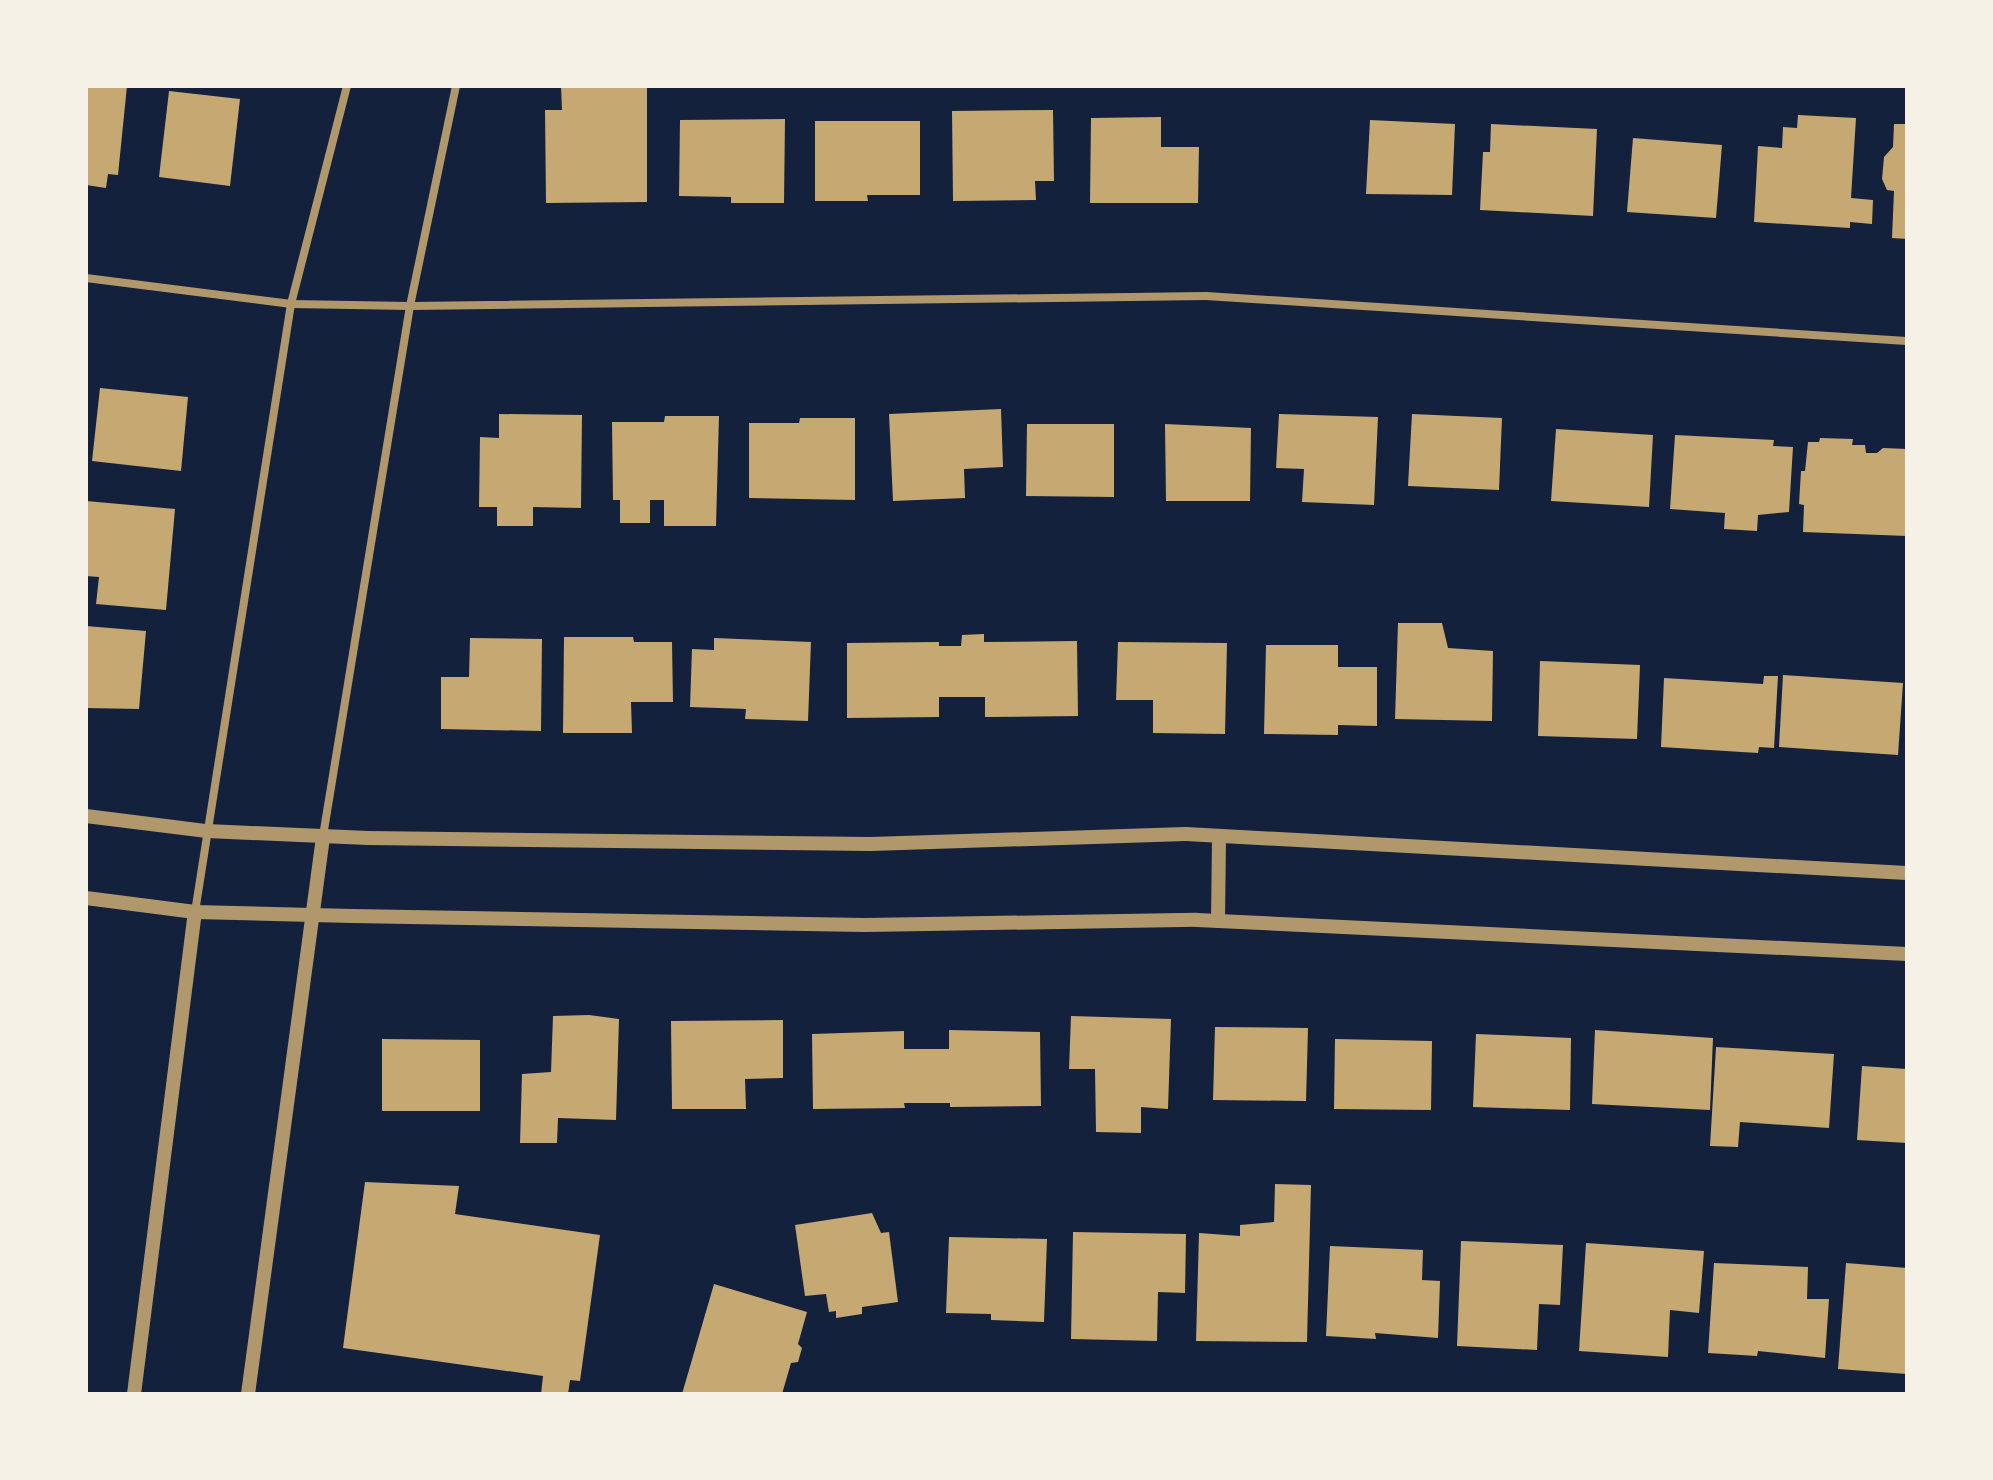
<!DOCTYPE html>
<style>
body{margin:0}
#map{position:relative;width:1993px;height:1480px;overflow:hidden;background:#14213d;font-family:Overpass,sans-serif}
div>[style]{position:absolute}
.building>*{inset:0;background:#c6a872}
.minor>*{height:8px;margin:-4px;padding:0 4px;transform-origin:4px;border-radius:4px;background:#b1986c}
.tertiary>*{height:14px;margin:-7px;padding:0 7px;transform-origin:7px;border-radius:7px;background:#b1986c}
span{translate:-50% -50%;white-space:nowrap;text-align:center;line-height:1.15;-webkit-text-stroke:8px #f6f1e7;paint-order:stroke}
.frame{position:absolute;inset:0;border:88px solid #f6f1e7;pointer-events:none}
</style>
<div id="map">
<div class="building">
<i style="clip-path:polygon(86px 86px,127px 86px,118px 175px,108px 174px,106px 188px,86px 185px)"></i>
<i style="clip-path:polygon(561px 86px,647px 86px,647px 202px,546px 203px,545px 110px,562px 110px)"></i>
<i style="clip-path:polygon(169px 91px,240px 99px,230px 186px,159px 177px)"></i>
<i style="clip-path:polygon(1053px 110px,1054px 181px,1035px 181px,1036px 200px,953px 201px,952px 111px)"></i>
<i style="clip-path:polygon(1798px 115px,1856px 118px,1851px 198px,1873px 200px,1872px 224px,1850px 222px,1850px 228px,1754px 222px,1758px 146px,1782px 148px,1783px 127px,1797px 128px)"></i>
<i style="clip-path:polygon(1161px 117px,1161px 147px,1199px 147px,1198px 203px,1090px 203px,1091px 118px)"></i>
<i style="clip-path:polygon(785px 119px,784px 203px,731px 203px,731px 197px,679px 196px,680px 120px)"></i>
<i style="clip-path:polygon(1370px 120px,1455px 124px,1452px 195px,1366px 194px)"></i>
<i style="clip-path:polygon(815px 121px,920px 121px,920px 195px,867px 195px,868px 201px,815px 201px)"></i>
<i style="clip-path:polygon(1491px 124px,1597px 129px,1593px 216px,1480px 210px,1483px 152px,1490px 152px)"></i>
<i style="clip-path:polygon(1894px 124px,1907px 124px,1907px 239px,1892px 238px,1894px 191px,1887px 190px,1882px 179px,1884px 157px,1893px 147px)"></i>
<i style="clip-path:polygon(1633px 138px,1722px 145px,1716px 218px,1627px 212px)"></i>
<i style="clip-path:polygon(100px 388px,188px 397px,181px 471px,92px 461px)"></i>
<i style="clip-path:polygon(1001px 409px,1003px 467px,964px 469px,965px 498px,893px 501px,889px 414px)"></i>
<i style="clip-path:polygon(499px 414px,582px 415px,581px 508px,533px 507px,533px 526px,497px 526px,497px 507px,479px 507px,480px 437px,499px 438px)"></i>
<i style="clip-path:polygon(1279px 414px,1378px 417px,1374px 505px,1302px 502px,1304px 469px,1276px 468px)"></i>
<i style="clip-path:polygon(1412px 414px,1502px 418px,1499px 490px,1408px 486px)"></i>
<i style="clip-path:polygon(665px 416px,719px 416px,716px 526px,664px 526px,664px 500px,650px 500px,650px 523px,620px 523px,620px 500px,613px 500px,612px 422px,664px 422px)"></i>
<i style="clip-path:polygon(800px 418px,855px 418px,855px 500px,749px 498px,749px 423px,799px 423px)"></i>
<i style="clip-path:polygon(1027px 424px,1114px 424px,1114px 497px,1026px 496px)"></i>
<i style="clip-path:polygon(1165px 424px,1251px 428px,1250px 501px,1166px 501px)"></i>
<i style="clip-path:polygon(1556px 429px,1653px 435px,1649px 507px,1551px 501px)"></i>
<i style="clip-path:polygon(1675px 435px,1774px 440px,1773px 446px,1793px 447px,1789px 512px,1758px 515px,1757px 531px,1724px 529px,1725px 513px,1670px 509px)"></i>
<i style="clip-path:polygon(1820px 438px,1853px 439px,1852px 445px,1865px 445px,1866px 453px,1877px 453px,1883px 448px,1907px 449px,1907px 536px,1803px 532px,1804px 505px,1799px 504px,1801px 471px,1805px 471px,1808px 442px,1819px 442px)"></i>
<i style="clip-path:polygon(86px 501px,175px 509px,166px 610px,96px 604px,99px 577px,86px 576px)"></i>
<i style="clip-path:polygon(1398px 623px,1442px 623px,1448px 648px,1493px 651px,1492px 721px,1395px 719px)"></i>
<i style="clip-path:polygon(86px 626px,146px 631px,139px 709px,86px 708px)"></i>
<i style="clip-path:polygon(984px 634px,984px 642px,1077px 641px,1078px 716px,985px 717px,985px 697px,939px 697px,939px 717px,847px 718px,847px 643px,939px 642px,939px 646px,961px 646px,962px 635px)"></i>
<i style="clip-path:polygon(564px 637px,633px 637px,634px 642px,672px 642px,673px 702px,631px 702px,632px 733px,563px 733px)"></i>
<i style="clip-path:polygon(470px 638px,542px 639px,541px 731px,441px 729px,441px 677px,469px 677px)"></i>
<i style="clip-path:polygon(714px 638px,811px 642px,808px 721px,745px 719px,746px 709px,690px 707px,692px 649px,714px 650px)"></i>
<i style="clip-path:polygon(1118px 642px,1227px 643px,1225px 734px,1153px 733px,1153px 700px,1116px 700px)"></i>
<i style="clip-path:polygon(1266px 645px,1338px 645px,1338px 667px,1377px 667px,1377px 726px,1338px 725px,1338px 735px,1264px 734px)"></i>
<i style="clip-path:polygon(1540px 661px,1640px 665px,1637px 739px,1538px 736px)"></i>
<i style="clip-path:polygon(1783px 675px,1903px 683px,1898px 755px,1779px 747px)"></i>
<i style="clip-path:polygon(1764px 676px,1778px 676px,1774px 748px,1759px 747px,1758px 753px,1661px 747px,1664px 678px,1763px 684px)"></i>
<i style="clip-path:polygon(589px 1015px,619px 1019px,616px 1120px,558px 1118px,557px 1143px,520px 1143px,522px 1074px,551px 1072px,553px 1016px)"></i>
<i style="clip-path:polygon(1071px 1016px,1171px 1019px,1168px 1109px,1141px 1107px,1141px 1133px,1096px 1132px,1095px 1069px,1069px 1069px)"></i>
<i style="clip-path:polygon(783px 1020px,783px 1078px,745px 1079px,746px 1109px,672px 1109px,671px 1021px)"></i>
<i style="clip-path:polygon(1215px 1027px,1308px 1028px,1306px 1101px,1213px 1100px)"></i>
<i style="clip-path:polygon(949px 1030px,1040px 1032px,1041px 1106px,950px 1107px,950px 1103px,904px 1103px,905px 1108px,813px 1109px,812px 1034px,904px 1031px,904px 1049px,949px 1049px)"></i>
<i style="clip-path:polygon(1595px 1030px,1713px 1038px,1710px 1110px,1592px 1104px)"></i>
<i style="clip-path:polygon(1476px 1034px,1571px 1038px,1570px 1110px,1473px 1107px)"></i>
<i style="clip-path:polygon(382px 1039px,480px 1040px,480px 1111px,382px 1111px)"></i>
<i style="clip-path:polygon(1335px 1039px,1432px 1041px,1431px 1110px,1334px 1109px)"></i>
<i style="clip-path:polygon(1716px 1047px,1834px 1054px,1829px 1128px,1740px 1122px,1738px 1147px,1710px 1146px)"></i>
<i style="clip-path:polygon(1862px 1066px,1907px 1069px,1907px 1143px,1857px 1140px)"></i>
<i style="clip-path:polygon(365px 1182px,459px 1186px,455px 1214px,600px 1235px,580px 1381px,570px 1380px,568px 1394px,541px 1394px,543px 1376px,343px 1348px)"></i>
<i style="clip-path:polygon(1275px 1184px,1311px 1185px,1307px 1342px,1196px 1341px,1199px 1233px,1240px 1236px,1240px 1225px,1274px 1222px)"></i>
<i style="clip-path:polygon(872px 1213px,881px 1233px,889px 1232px,898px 1302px,862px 1307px,862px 1314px,836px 1318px,836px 1311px,829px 1312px,826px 1294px,805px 1296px,795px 1225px)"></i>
<i style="clip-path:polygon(1073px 1232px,1186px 1234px,1185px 1293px,1158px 1292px,1157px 1341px,1071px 1339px)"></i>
<i style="clip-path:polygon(949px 1237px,1047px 1239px,1044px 1322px,991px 1320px,991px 1314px,946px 1313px)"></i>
<i style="clip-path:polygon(1461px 1241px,1563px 1245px,1560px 1305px,1539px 1304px,1537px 1350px,1457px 1346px)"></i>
<i style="clip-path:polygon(1586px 1243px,1704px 1251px,1699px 1313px,1670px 1310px,1668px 1357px,1579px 1351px)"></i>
<i style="clip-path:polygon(1330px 1246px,1423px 1250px,1422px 1280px,1440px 1281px,1438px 1338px,1375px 1333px,1376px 1339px,1326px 1336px)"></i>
<i style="clip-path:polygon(1714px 1263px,1808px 1267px,1807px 1299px,1829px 1299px,1825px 1358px,1758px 1351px,1757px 1356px,1708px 1353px)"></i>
<i style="clip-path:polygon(1846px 1263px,1907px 1268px,1907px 1374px,1838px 1369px)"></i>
<i style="clip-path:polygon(714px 1284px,807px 1312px,798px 1344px,802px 1348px,798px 1362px,791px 1363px,782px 1394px,682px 1394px)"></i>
</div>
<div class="minor">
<i style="left:86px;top:278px;width:207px;rotate:7.2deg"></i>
<i style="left:291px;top:304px;width:119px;rotate:1deg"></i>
<i style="left:410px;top:306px;width:796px;rotate:-0.72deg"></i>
<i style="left:1206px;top:296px;width:702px;rotate:3.67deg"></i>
<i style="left:323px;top:836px;width:537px;rotate:-80.68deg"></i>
<i style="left:410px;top:306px;width:225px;rotate:-78.2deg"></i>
<i style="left:195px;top:912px;width:616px;rotate:-81.03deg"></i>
<i style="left:291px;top:304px;width:225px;rotate:-75.6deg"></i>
</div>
<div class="tertiary">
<i style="left:86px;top:816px;width:122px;rotate:7.1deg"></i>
<i style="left:207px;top:831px;width:161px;rotate:2.5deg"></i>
<i style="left:368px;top:838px;width:502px;rotate:0.68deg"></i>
<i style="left:870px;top:844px;width:316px;rotate:-1.8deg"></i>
<i style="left:1186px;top:834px;width:722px;rotate:3.1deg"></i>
<i style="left:86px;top:898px;width:110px;rotate:7.3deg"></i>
<i style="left:195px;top:912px;width:157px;rotate:1.5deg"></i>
<i style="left:352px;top:916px;width:513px;rotate:1.01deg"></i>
<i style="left:865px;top:925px;width:332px;rotate:-0.9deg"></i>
<i style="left:1197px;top:920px;width:711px;rotate:2.74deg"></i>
<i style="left:1218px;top:921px;width:85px;rotate:-89.3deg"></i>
<i style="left:134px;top:1394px;width:486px;rotate:-82.8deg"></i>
<i style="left:248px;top:1394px;width:562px;rotate:-82.33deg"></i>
</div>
<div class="frame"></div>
</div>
